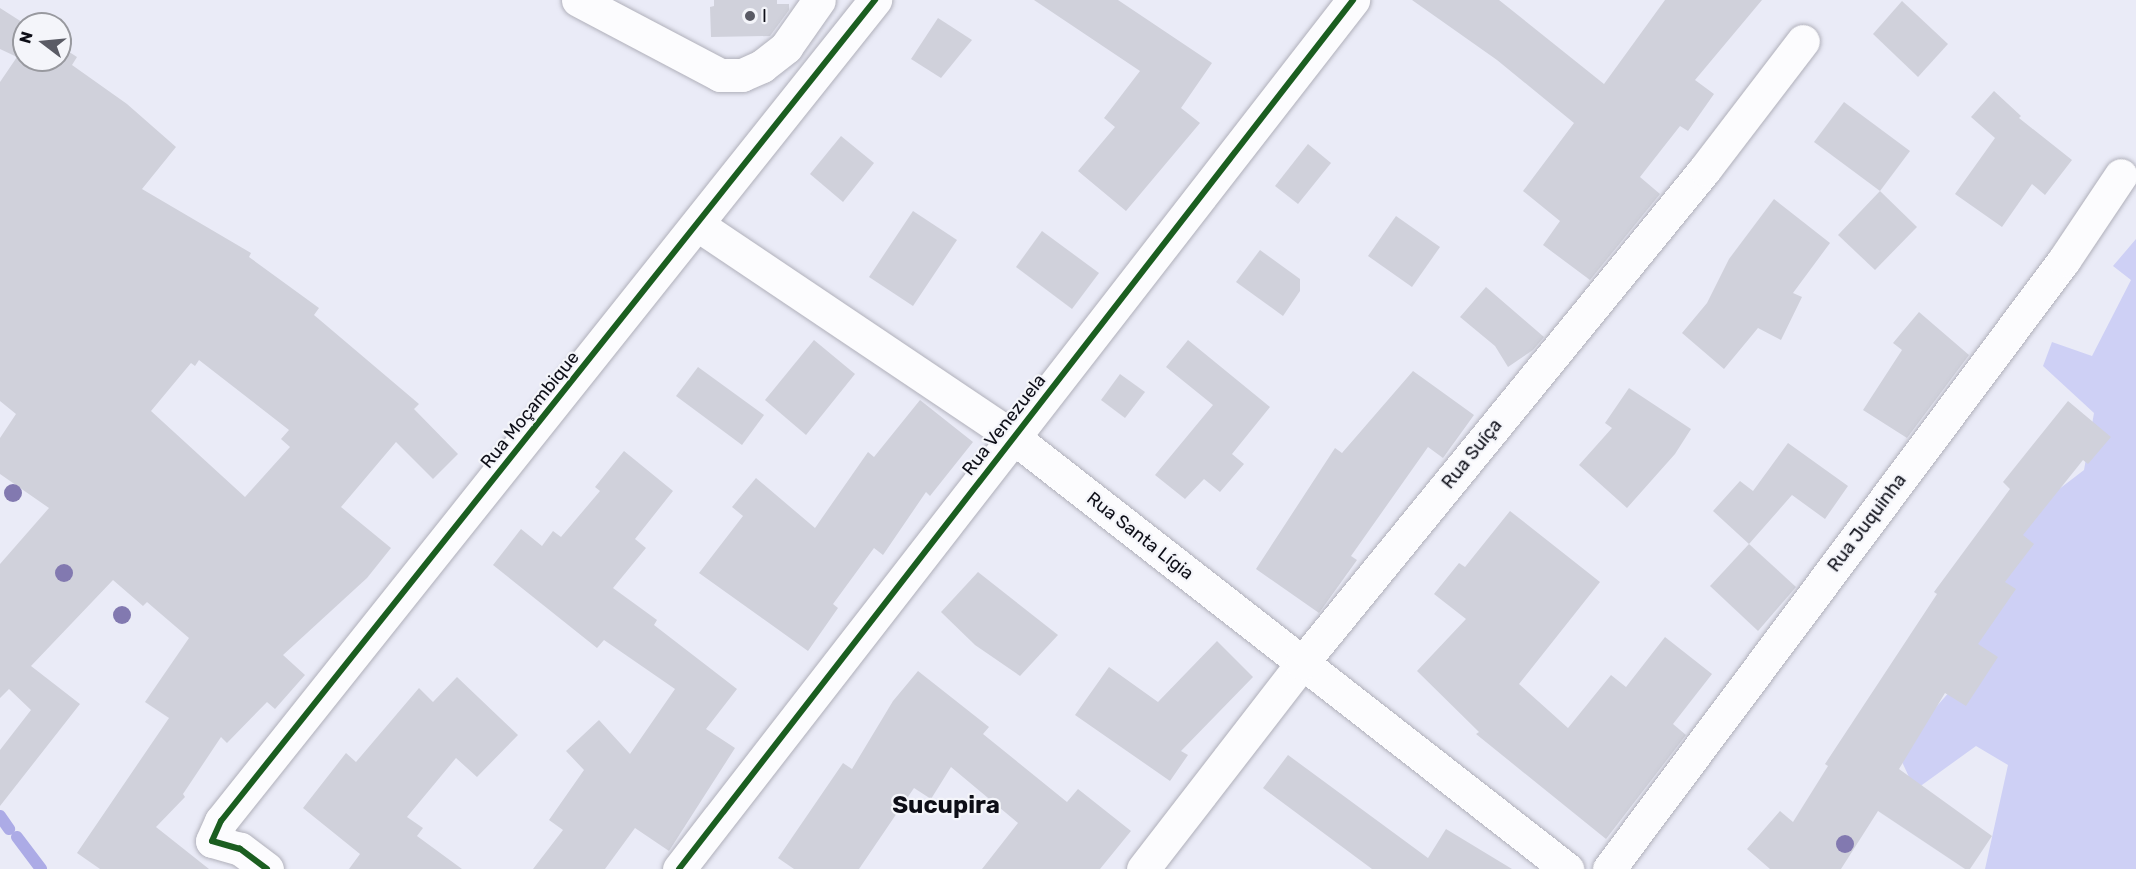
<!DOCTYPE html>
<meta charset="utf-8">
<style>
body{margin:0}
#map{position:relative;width:2136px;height:869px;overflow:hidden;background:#eaebf7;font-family:Rubik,sans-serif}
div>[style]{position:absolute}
.green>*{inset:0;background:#ced0f5}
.stream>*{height:12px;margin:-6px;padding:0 6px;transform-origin:6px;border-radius:6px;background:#acabe6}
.building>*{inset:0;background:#d0d1db}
.roads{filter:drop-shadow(0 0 2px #b0b0ba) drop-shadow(0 0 2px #b0b0ba)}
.minor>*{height:33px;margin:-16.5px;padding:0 16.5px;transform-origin:16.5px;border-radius:16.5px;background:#fcfcfe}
.cycleway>*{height:6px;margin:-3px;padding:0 3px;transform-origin:3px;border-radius:3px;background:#1b5e20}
.trees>*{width:18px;height:18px;margin:-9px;border-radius:50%;background:#8279b0}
.dots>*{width:16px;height:16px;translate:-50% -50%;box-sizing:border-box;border:3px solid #f4f5fa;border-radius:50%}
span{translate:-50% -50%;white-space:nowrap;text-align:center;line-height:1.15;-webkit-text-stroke:4.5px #f4f5fa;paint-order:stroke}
.poi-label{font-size:18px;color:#0d0e17}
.left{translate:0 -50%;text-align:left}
.street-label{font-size:18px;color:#0d0e17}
.district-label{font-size:24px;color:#0d0e17;font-weight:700}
.north{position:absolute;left:12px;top:12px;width:60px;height:60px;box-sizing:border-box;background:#f4f5fa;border:2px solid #98999f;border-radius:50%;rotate:286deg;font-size:16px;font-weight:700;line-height:24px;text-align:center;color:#0d0e17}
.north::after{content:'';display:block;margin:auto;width:21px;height:27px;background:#5a5b65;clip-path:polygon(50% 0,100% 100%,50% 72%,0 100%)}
</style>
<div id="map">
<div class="green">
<i style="clip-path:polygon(2136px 239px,2136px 869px,1985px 869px,2008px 765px,1976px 746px,1915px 790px,1897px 751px,1952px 689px,2033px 509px,2084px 470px,2094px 413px,2043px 366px,2052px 342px,2092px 356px,2131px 280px,2113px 266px)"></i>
</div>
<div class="stream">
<i style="left:0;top:816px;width:16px;rotate:55deg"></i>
<i style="left:17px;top:837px;width:40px;rotate:53deg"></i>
</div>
<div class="building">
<i style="clip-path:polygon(714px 0,777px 0,777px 4px,789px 4px,789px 10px,770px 36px,711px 37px,710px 7px,714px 6px)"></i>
<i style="clip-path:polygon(1034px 0,1118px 0,1212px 63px,1181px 108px,1200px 123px,1126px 211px,1078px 171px,1115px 127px,1104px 118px,1140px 71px)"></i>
<i style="clip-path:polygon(1412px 0,1499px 0,1604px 84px,1665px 0,1762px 0,1695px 80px,1714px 94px,1688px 131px,1680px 126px,1640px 177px,1660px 194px,1590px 280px,1543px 245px,1560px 221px,1523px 191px,1574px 123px,1497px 60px)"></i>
<i style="clip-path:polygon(1902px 1px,1948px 44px,1918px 77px,1873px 34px)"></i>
<i style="clip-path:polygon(evenodd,0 8px,25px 24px,24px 60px,60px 60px,60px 46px,77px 57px,72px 65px,127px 104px,176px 147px,142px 189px,251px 253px,249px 257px,319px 308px,314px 315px,419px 404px,414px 409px,458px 454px,433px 479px,396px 442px,341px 507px,391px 548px,367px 578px,283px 655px,305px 675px,275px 709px,267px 702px,227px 743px,221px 737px,183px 794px,185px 797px,156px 827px,209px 869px,100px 869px,77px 853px,169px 718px,145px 702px,189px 638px,147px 602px,143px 606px,113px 580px,31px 666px,80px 704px,0 806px,0 750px,31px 710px,9px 689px,0 698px,0 564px,49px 508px,0 474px,0 438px,16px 414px,0 401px,0 82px,17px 57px,0 49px,0 8px,199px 360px,289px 430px,281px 439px,290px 447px,245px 497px,151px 411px,191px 363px,195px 366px,199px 360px)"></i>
<i style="clip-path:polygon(938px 18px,972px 40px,941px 78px,911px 59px)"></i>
<i style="clip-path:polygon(1994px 91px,2021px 116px,2019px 118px,2072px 160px,2045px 195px,2032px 184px,2002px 227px,1955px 194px,1995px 138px,1971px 117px)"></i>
<i style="clip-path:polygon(1844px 102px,1910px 151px,1880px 191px,1814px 142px)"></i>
<i style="clip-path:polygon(841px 136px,874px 163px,843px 202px,810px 174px)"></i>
<i style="clip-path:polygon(1308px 144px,1331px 163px,1298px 204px,1275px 186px)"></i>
<i style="clip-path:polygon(1880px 191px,1917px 227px,1875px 270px,1838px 235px)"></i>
<i style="clip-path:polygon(1774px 199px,1830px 243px,1793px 293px,1802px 297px,1781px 340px,1758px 328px,1724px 369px,1682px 333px,1707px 303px,1729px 259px)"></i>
<i style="clip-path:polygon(913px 211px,957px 240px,913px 306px,869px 277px)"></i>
<i style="clip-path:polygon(1396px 216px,1440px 247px,1412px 287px,1368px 256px)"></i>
<i style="clip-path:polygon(1042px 231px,1099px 273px,1072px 309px,1016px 267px)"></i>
<i style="clip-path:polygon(1260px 250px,1300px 279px,1300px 291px,1283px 316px,1236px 282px)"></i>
<i style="clip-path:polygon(1486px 287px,1544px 337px,1533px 350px,1508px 367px,1495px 346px,1460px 317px)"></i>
<i style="clip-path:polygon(1919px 312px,1969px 355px,1907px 438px,1863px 410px,1902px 350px,1893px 343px)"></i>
<i style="clip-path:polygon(814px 340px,855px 374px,806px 435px,765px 400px)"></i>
<i style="clip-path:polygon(1188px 340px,1270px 407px,1232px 454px,1244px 464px,1220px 492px,1204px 479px,1185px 499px,1155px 475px,1213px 405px,1166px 367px)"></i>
<i style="clip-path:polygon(698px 367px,764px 415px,742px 445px,676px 396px)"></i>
<i style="clip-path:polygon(1413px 371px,1474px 415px,1443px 458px,1428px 447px,1351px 556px,1357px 560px,1319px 613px,1256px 569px,1335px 448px,1342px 453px)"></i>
<i style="clip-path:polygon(1120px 374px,1145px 392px,1125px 418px,1101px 400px)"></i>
<i style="clip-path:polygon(1629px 388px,1691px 429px,1675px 454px,1627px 508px,1579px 465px,1612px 428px,1605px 423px)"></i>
<i style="clip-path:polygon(920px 400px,973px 442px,930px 496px,926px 492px,883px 555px,874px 548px,833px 604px,838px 608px,808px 651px,699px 573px,743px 516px,732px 507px,756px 478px,815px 528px,868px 452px,874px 457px)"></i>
<i style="clip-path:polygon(2068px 401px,2111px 437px,2088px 464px,2083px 460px,2023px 535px,2034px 544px,2005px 582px,2016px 589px,1978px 644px,1998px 657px,1966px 706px,1945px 693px,1899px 769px,1992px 836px,1970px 869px,1965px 869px,1878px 811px,1841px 869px,1770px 869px,1747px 849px,1780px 811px,1793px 822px,1828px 766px,1825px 764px,1937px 594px,1934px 592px,2010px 489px,2003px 482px)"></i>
<i style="clip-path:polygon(1788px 443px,1848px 486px,1825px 519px,1792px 495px,1749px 544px,1713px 511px,1740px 481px,1753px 491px)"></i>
<i style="clip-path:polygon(624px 451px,673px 491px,635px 539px,646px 548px,613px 588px,657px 620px,654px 625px,737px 689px,706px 729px,735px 748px,669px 851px,635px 828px,605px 869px,533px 869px,563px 830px,549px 820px,584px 770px,566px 751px,599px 720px,630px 754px,675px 689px,604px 640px,597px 648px,493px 565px,521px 529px,542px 546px,553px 531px,561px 537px,600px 491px,595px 487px)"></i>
<i style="clip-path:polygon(1510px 511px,1600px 582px,1519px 684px,1568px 728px,1611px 675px,1626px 687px,1665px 637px,1712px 674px,1673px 724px,1686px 735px,1606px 839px,1476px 734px,1479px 732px,1417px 671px,1466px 619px,1434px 594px,1459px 563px,1465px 567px)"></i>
<i style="clip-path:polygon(1749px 544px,1796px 587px,1758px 631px,1710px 586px)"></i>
<i style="clip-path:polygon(978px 572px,1058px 635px,1020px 676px,975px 645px,941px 612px)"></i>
<i style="clip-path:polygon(1217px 641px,1253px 677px,1181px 751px,1188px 755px,1170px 781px,1075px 715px,1109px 667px,1158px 702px)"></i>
<i style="clip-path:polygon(918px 671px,989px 727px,983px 734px,1067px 802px,1078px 789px,1131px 831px,1100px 869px,982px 869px,1018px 823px,951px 767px,931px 799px,914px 788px,859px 869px,794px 869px,778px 858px,843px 763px,852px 769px,893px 701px)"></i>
<i style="clip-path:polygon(457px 677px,518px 735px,477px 777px,456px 758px,407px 817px,423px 828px,417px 836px,462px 869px,349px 869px,360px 854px,303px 808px,346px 753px,356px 762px,419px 688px,433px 702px)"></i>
<i style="clip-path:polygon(1288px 755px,1428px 858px,1446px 829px,1512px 869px,1372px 869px,1263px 788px)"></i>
</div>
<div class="roads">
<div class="minor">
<i style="left:578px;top:0;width:161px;rotate:27.8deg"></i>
<i style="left:720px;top:75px;width:22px"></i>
<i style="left:742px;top:75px;width:22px;rotate:-24deg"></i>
<i style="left:762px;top:66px;width:31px;rotate:-38deg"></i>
<i style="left:786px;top:47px;width:57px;rotate:-54.9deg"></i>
<i style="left:698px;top:225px;width:380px;rotate:33.9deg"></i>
<i style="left:1013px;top:437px;width:703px;rotate:37.95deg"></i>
<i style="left:267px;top:869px;width:34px;rotate:-143deg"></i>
<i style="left:240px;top:849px;width:29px;rotate:-164deg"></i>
<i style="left:212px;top:841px;width:22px;rotate:-66deg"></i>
<i style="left:221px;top:821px;width:1050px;rotate:-51.46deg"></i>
<i style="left:679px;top:869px;width:1100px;rotate:-52.2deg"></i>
<i style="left:1143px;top:869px;width:260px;rotate:-52.3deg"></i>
<i style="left:1302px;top:663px;width:638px;rotate:-50.79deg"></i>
<i style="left:1705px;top:169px;width:161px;rotate:-52.6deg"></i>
<i style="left:1609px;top:869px;width:760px;rotate:-53.24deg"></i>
<i style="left:2064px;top:260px;width:102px;rotate:-56.2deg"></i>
</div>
</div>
<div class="cycleway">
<i style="left:267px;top:869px;width:34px;rotate:-143deg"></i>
<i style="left:240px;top:849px;width:29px;rotate:-164deg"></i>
<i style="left:212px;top:841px;width:22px;rotate:-66deg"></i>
<i style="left:221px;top:821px;width:1050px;rotate:-51.46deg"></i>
<i style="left:679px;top:869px;width:1100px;rotate:-52.2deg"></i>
</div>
<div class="trees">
<i style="left:13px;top:493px"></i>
<i style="left:64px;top:573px"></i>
<i style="left:122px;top:615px"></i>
<i style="left:1845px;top:844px"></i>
</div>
<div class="dots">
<i style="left:750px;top:16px;background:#5a5b65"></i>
</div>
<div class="poi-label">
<span class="left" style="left:762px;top:16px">I</span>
</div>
<div class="street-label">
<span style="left:530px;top:410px;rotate:-51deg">Rua Moçambique</span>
<span style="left:1004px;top:425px;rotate:-52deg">Rua Venezuela</span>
<span style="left:1472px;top:454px;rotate:-51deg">Rua Suíça</span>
<span style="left:1867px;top:523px;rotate:-53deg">Rua Juquinha</span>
<span style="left:1140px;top:536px;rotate:38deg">Rua Santa Lígia</span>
</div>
<div class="district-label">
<span style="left:946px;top:806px">Sucupira</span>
</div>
<div class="north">N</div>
</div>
